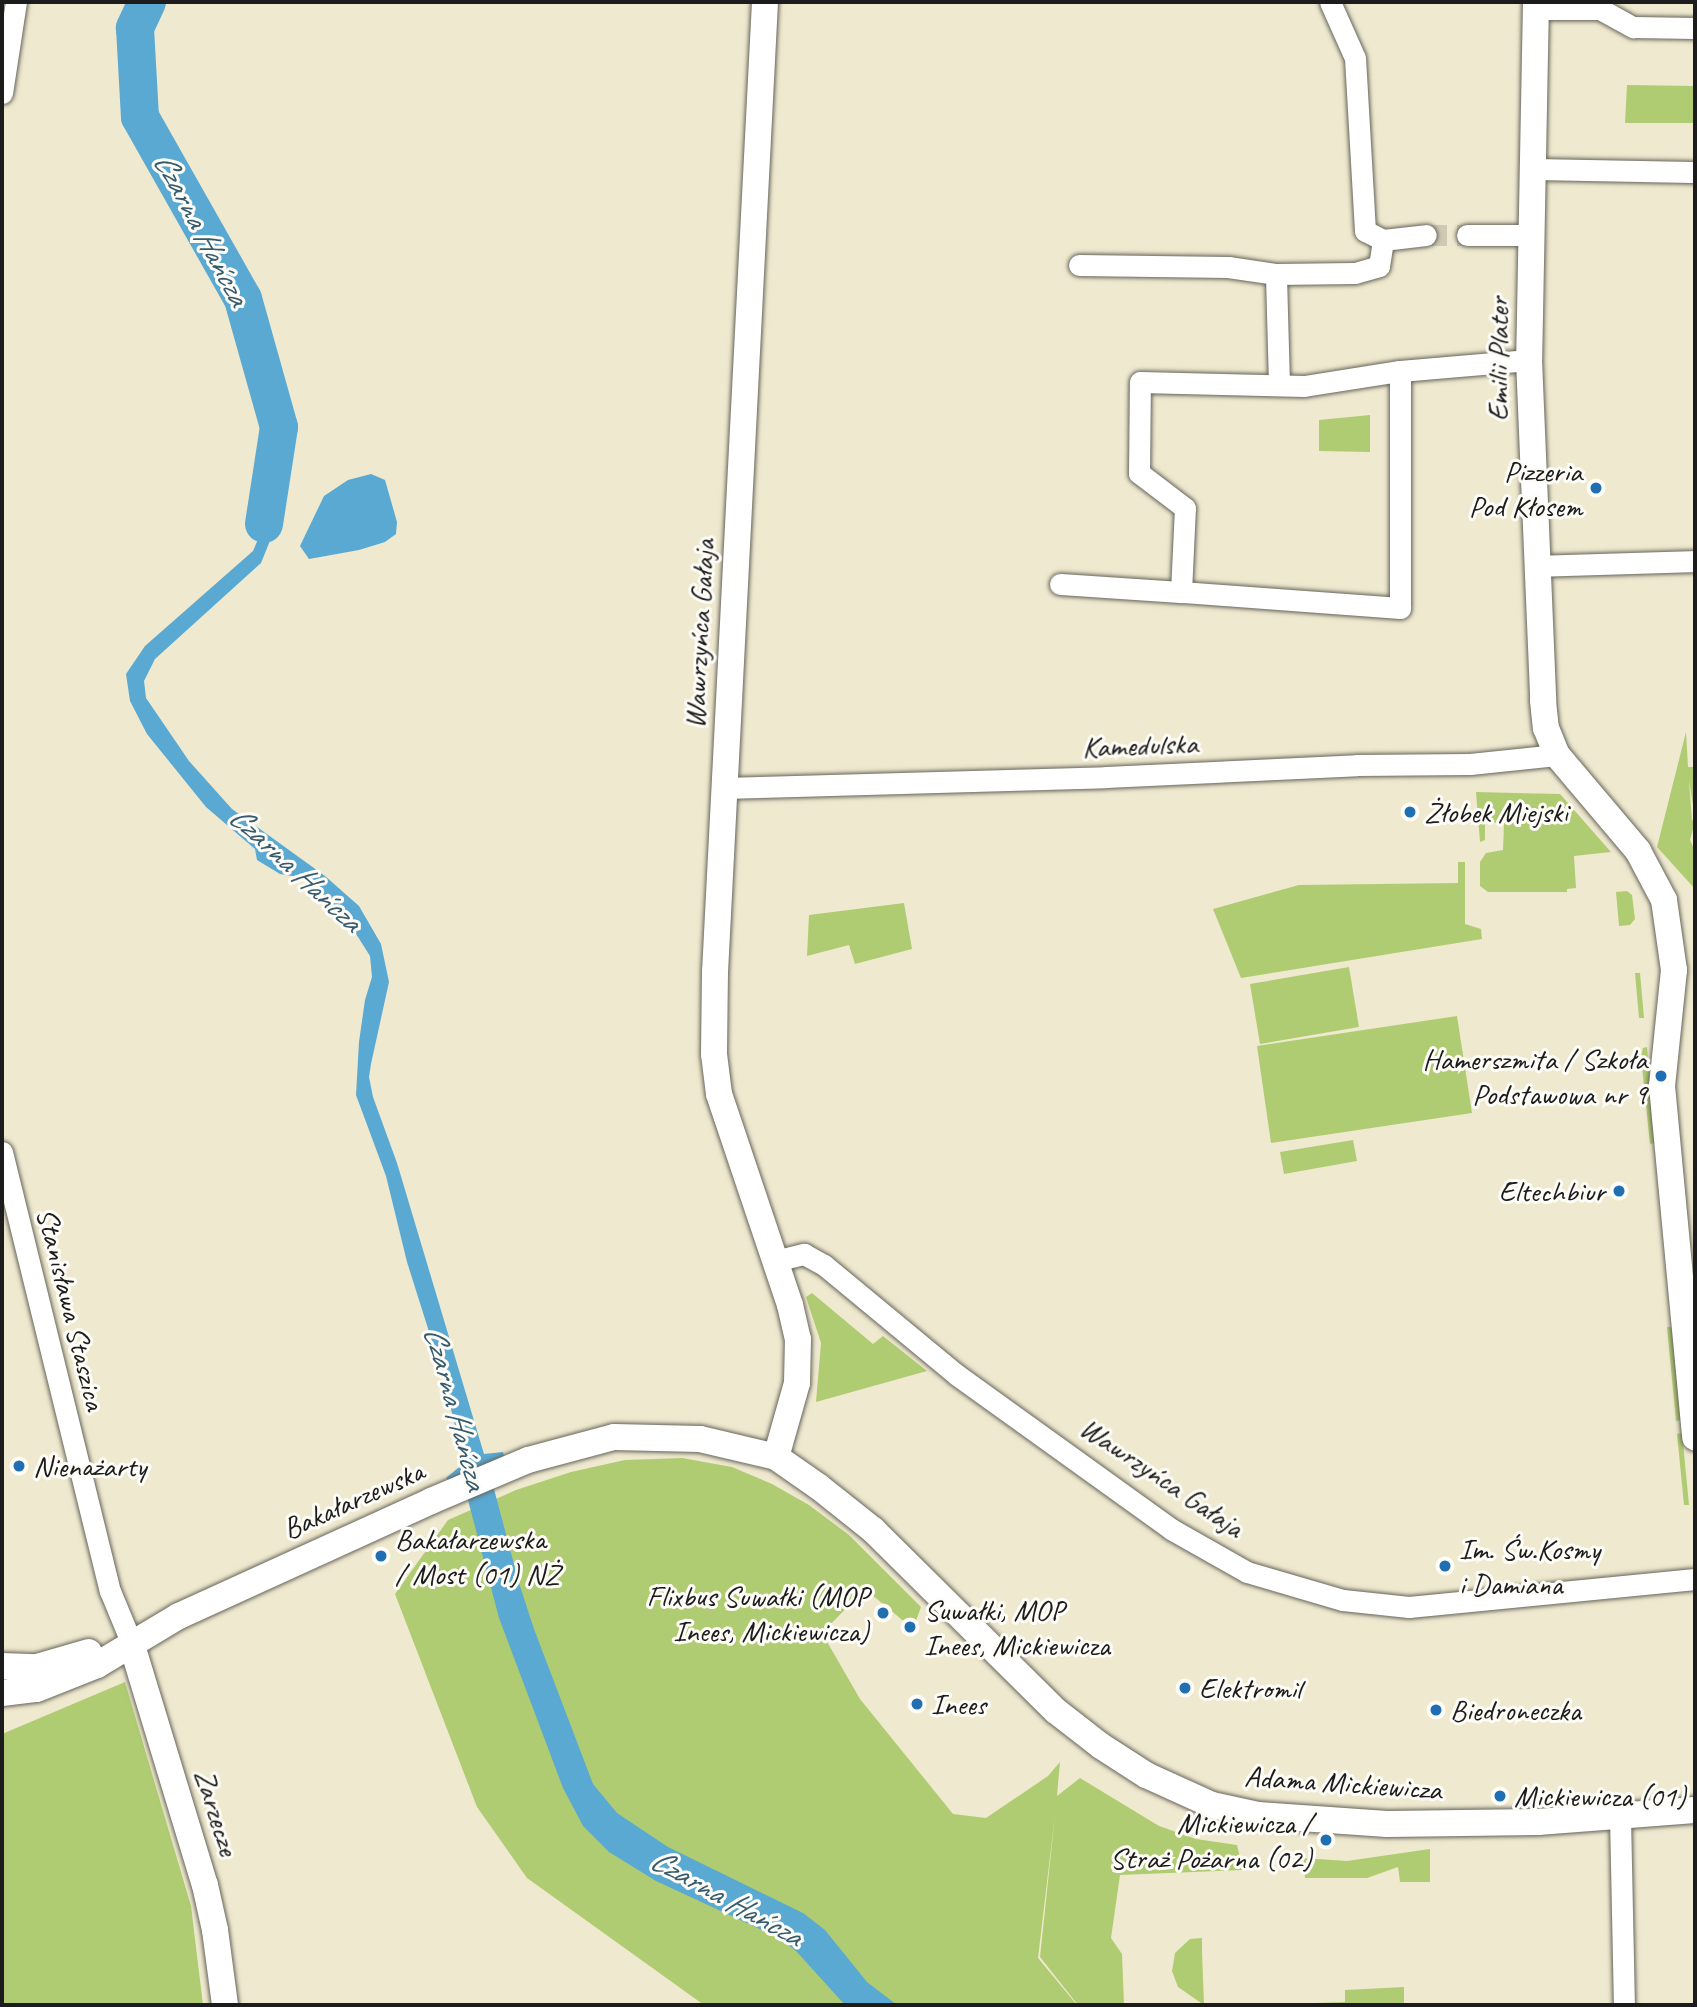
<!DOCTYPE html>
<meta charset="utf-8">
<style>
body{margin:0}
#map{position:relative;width:1697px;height:2007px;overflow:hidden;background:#efe9cf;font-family:Caveat,sans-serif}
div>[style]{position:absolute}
.green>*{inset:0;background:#b0cc72}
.water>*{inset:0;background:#59a9d3}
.river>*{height:38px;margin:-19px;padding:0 19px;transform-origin:19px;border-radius:19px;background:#59a9d3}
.minor-tunnel>*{height:21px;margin-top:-10.5px;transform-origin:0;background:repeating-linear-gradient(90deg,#cfcab4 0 21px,transparent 0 31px)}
.roads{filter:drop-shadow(0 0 2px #66645b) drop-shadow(0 0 2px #66645b)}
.minor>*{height:21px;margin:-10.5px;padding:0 10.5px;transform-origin:10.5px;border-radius:10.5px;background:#fff}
.tertiary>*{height:26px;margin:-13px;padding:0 13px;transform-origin:13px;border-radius:13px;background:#fff}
.dots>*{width:19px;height:19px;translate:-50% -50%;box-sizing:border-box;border:4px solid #fdfcf7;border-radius:50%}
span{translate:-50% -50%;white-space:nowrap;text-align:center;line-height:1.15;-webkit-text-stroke:6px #fdfcf7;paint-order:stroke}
.street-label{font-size:30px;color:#1c1c1c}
.poi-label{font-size:30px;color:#1c1c1c}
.right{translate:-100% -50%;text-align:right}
.left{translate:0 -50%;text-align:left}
.water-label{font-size:32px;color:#375b6e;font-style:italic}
.frame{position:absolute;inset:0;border:4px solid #1c1c1c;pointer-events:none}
</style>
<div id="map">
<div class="green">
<i style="clip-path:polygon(1627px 85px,1695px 86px,1695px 123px,1625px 123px)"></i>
<i style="clip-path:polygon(1370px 415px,1370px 452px,1319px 451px,1319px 420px)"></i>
<i style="clip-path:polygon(1686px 732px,1688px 767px,1695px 767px,1695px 817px,1689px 781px,1692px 820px,1695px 822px,1690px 840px,1695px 851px,1695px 889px,1657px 847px)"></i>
<i style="clip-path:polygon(1476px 792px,1560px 794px,1611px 852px,1574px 856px,1576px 888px,1567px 889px,1567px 892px,1488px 892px,1480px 886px,1480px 862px,1486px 853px,1503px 850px,1504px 823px,1485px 822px,1485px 840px,1480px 842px)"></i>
<i style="clip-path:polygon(1458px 862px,1465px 862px,1465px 924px,1481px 929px,1482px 939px,1241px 978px,1213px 909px,1299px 885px,1458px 883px)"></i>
<i style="clip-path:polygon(1627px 891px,1632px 895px,1635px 919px,1630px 925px,1619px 926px,1616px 892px)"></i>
<i style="clip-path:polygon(904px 903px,912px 949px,855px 964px,849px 945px,807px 956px,809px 915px)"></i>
<i style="clip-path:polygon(1349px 967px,1359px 1027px,1260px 1044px,1250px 984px)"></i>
<i style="clip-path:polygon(1635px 973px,1640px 973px,1644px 1018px,1639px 1018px)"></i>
<i style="clip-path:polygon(1457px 1016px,1472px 1113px,1271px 1143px,1257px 1046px)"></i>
<i style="clip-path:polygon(1647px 1047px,1655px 1143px,1650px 1144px,1641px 1057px,1643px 1048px)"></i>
<i style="clip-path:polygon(1353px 1140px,1357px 1161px,1284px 1174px,1280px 1152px)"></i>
<i style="clip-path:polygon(812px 1293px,873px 1344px,883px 1336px,927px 1371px,816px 1402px,821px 1343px,806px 1297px)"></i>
<i style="clip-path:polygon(1667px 1327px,1672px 1327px,1681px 1420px,1676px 1421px)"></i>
<i style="clip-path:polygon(1682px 1433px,1689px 1505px,1684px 1505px,1677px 1434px)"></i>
<i style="clip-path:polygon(682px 1458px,732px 1467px,772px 1484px,809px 1505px,849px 1535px,921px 1607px,913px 1629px,865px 1589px,822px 1633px,860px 1699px,953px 1814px,986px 1818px,1048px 1776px,1060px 1762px,1057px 1796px,1080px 1778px,1159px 1826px,1196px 1839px,1237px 1845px,1243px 1870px,1120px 1875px,1111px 1938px,1122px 1954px,1124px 2005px,1078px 2005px,1040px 1957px,1055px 1815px,1038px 1958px,1077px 2005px,704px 2005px,527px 1878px,477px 1807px,395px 1594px,448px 1520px,516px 1490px,571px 1472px,625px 1460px)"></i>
<i style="clip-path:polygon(125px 1682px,191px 1906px,203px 2005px,2px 2005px,2px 1734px)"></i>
<i style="clip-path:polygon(1430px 1849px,1430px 1882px,1400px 1882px,1398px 1867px,1367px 1878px,1305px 1878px,1303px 1858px,1347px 1861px)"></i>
<i style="clip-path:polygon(1202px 1938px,1202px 1951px,1204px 2005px,1178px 1987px,1172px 1971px,1175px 1953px,1190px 1939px)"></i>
<i style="clip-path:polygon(1404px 1987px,1404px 2005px,1257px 2005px,1345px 2002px,1345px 1990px)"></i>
</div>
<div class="water">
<i style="clip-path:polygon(282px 466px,276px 526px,261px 563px,155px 659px,144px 681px,146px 698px,189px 761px,232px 809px,325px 876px,359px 906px,381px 944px,389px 982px,371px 1064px,369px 1077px,373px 1097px,397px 1163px,484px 1454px,503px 1452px,504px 1456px,494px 1489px,519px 1583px,534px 1629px,593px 1784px,617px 1813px,668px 1847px,803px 1913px,825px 1930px,867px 1982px,897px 2005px,845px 2005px,796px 1951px,779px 1938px,656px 1881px,609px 1852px,583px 1826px,563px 1788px,499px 1618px,468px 1500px,446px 1478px,464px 1463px,443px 1376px,407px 1262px,386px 1176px,356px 1095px,359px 1042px,365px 1000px,372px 977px,370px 956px,346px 918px,305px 878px,280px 874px,257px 860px,255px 849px,206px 807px,147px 734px,130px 701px,126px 674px,145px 646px,253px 551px,261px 532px,269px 474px)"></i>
<i style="clip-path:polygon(371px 474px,385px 480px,397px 522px,396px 534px,385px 542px,359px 550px,309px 559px,300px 546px,324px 496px,348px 480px)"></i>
</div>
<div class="river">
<i style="left:147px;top:2px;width:29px;rotate:115deg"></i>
<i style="left:135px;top:28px;width:89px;rotate:86.8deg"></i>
<i style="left:140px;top:117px;width:209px;rotate:60.5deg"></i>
<i style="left:243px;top:299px;width:133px;rotate:74.3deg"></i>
<i style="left:279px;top:427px;width:98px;rotate:98.8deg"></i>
</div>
<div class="minor-tunnel">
<i style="left:1426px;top:235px;width:41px"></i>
</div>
<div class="roads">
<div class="minor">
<i style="left:1536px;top:9px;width:64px"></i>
<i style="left:1600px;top:9px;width:38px;rotate:29deg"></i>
<i style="left:1633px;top:27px;width:62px;rotate:0.9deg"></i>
<i style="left:2px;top:93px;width:92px;rotate:-81.3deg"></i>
<i style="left:1532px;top:169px;width:163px;rotate:1.1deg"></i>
<i style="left:1467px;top:235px;width:64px"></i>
<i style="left:1383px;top:240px;width:43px;rotate:-6.6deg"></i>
<i style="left:1079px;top:265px;width:149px;rotate:0.8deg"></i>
<i style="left:1228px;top:267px;width:49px;rotate:8.3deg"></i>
<i style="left:1400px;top:371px;width:237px;rotate:90deg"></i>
<i style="left:1400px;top:608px;width:220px;rotate:-175.8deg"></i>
<i style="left:1181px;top:592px;width:84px;rotate:-87.3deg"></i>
<i style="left:1185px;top:508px;width:58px;rotate:-142.7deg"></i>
<i style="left:1139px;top:473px;width:91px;rotate:-89.4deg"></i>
<i style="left:1140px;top:382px;width:164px;rotate:1.4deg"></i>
<i style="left:1304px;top:386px;width:97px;rotate:-8.9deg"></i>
<i style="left:1400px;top:371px;width:129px;rotate:-4.9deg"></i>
<i style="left:1279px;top:384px;width:110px;rotate:-91.6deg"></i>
<i style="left:1276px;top:274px;width:79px;rotate:-0.7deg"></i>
<i style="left:1355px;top:273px;width:25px;rotate:-16deg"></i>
<i style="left:1379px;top:266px;width:26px;rotate:-81deg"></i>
<i style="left:1383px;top:240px;width:20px;rotate:-153deg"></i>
<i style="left:1365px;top:231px;width:173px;rotate:-93.3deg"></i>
<i style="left:1355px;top:58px;width:61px;rotate:-114.1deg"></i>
<i style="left:1536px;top:566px;width:159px;rotate:-1.8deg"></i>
<i style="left:1060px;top:584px;width:121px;rotate:3.8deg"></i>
<i style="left:724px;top:788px;width:382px;rotate:-1.6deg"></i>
<i style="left:1106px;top:777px;width:251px;rotate:-2.7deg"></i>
<i style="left:1357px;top:765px;width:113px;rotate:-0.5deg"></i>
<i style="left:1470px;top:764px;width:87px;rotate:-5.9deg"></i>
<i style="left:2px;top:1152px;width:452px;rotate:76.2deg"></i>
<i style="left:110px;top:1591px;width:55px;rotate:67.6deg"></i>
<i style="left:775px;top:1261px;width:30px;rotate:-14deg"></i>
<i style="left:804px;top:1254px;width:23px;rotate:29deg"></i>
<i style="left:824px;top:1265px;width:173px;rotate:39.6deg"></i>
<i style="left:957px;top:1375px;width:264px;rotate:35.7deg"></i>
<i style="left:1171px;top:1529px;width:87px;rotate:29.5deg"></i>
<i style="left:1247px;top:1572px;width:100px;rotate:16.3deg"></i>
<i style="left:1343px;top:1600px;width:66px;rotate:6.1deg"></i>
<i style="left:1409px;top:1607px;width:287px;rotate:-5.6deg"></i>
<i style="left:1620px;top:1817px;width:188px;rotate:88.8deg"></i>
</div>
<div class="tertiary">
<i style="left:765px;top:2px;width:970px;rotate:92.95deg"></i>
<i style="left:715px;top:971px;width:83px;rotate:90.7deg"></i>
<i style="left:714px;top:1054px;width:40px;rotate:82.9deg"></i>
<i style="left:719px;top:1094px;width:223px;rotate:71.4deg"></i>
<i style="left:790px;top:1305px;width:35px;rotate:77deg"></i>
<i style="left:798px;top:1339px;width:44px;rotate:91.3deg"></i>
<i style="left:797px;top:1383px;width:77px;rotate:105.8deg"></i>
<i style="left:1536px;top:2px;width:358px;rotate:91.1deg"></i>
<i style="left:1529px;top:360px;width:341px;rotate:87.6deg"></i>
<i style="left:1543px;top:701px;width:27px;rotate:84deg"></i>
<i style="left:1546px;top:728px;width:29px;rotate:68deg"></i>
<i style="left:1557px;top:755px;width:126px;rotate:49.8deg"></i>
<i style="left:1638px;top:851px;width:55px;rotate:62deg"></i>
<i style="left:1664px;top:900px;width:71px;rotate:81.9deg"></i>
<i style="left:1674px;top:970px;width:117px;rotate:95.9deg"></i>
<i style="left:1662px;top:1086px;width:353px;rotate:84.6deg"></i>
<i style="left:131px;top:1642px;width:254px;rotate:73.1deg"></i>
<i style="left:205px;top:1885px;width:46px;rotate:77.5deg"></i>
<i style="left:215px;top:1930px;width:76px;rotate:82.4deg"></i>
<i style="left:2px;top:1666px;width:35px;rotate:2deg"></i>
<i style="left:37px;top:1667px;width:54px;rotate:-16.1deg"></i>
<i style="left:2px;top:1693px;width:35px;rotate:-7deg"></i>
<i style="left:37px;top:1689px;width:65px;rotate:-21.8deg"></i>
<i style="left:97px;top:1665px;width:96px;rotate:-30.9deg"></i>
<i style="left:179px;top:1616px;width:277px;rotate:-24.5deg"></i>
<i style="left:431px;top:1501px;width:105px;rotate:-22.9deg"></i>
<i style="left:528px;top:1460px;width:89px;rotate:-15deg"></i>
<i style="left:614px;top:1437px;width:86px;rotate:1.3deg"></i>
<i style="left:700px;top:1439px;width:78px;rotate:13.3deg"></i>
<i style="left:776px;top:1457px;width:52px;rotate:34.9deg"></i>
<i style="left:819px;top:1487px;width:69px;rotate:38.5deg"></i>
<i style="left:873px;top:1530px;width:257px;rotate:44.7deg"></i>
<i style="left:1056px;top:1711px;width:57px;rotate:37.9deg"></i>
<i style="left:1101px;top:1746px;width:54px;rotate:32.8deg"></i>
<i style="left:1146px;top:1775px;width:72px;rotate:24.4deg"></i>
<i style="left:1212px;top:1805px;width:47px;rotate:12.3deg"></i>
<i style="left:1258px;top:1815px;width:129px;rotate:4deg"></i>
<i style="left:1387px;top:1824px;width:151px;rotate:-0.8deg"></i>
<i style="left:1538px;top:1822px;width:157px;rotate:-4.4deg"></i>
</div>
</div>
<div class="dots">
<i style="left:1596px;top:488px;background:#1f6fb2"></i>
<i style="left:1410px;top:812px;background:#1f6fb2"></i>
<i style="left:1661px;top:1076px;background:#1f6fb2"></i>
<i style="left:1619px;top:1191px;background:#1f6fb2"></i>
<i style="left:19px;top:1466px;background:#1f6fb2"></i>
<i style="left:381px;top:1556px;background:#1f6fb2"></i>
<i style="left:1445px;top:1566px;background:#1f6fb2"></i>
<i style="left:883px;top:1613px;background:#1f6fb2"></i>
<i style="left:910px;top:1627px;background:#1f6fb2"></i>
<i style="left:1185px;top:1688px;background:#1f6fb2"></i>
<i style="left:917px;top:1704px;background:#1f6fb2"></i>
<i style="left:1436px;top:1710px;background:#1f6fb2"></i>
<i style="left:1500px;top:1796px;background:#1f6fb2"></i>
<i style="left:1326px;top:1840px;background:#1f6fb2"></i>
</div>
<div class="street-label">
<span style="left:1498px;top:359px;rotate:-90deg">Emilii Plater</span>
<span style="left:699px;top:634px;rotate:-87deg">Wawrzyńca Gałaja</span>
<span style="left:1140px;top:745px;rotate:-2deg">Kamedulska</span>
<span style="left:71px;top:1309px;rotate:76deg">Stanisława Staszica</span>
<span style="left:1162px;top:1477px;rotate:34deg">Wawrzyńca Gałaja</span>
<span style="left:353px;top:1500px;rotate:-24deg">Bakałarzewska</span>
<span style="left:1343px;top:1783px;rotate:4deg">Adama Mickiewicza</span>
<span style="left:217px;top:1812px;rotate:73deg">Zarzecze</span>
</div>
<div class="poi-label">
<span class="right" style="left:1582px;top:488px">Pizzeria<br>Pod Kłosem</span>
<span class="left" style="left:1424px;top:812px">Żłobek Miejski</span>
<span class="right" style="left:1647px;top:1076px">Hamerszmita / Szkoła<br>Podstawowa nr 9</span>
<span class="right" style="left:1605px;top:1191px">Eltechbiur</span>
<span class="left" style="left:33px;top:1466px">Nienażarty</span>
<span class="left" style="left:395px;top:1556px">Bakałarzewska<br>/ Most (01) NŻ</span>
<span class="left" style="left:1459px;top:1566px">Im. Św.Kosmy<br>i Damiana</span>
<span class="right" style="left:869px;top:1613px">Flixbus Suwałki (MOP<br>Inees, Mickiewicza)</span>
<span class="left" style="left:924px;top:1627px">Suwałki, MOP<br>Inees, Mickiewicza</span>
<span class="left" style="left:1199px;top:1688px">Elektromil</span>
<span class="left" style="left:931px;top:1704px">Inees</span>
<span class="left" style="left:1450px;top:1710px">Biedroneczka</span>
<span class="left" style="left:1514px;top:1796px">Mickiewicza (01)</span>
<span class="right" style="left:1312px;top:1840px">Mickiewicza /<br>Straż Pożarna (02)</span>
</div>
<div class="water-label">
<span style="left:201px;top:229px;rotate:62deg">Czarna Hańcza</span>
<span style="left:295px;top:869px;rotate:43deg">Czarna Hańcza</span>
<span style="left:455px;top:1408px;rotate:75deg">Czarna Hańcza</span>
<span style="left:726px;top:1898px;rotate:29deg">Czarna Hańcza</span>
</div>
<div class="frame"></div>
</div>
